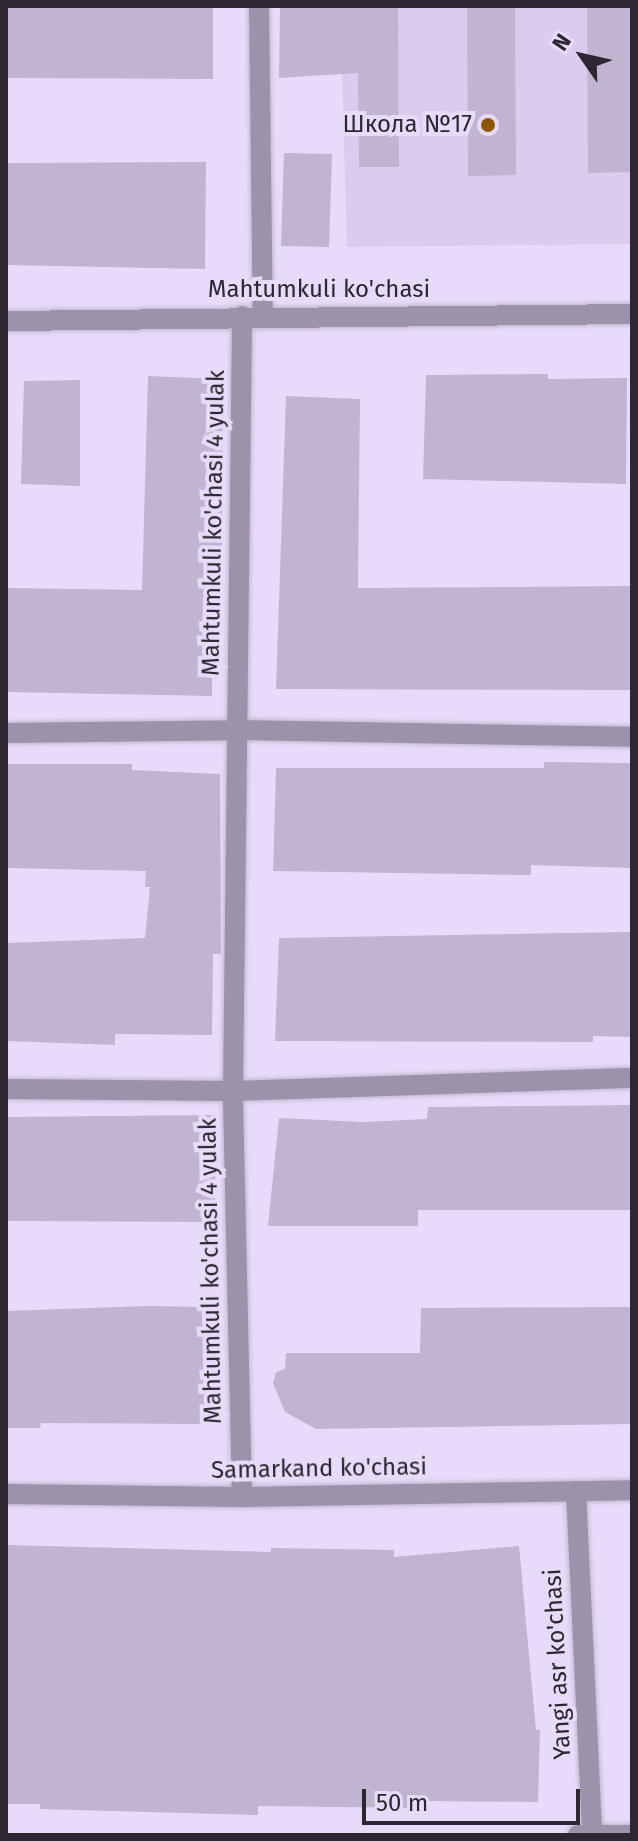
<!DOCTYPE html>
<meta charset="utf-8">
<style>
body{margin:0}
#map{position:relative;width:638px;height:1841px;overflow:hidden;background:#e8dbf9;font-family:"Fira Sans",sans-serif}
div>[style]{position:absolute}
.built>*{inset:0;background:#dbcbee}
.building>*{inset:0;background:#c1b4d1}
.roads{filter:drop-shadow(0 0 2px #c2b7d1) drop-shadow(0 0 2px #c2b7d1)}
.minor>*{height:20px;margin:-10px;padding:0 10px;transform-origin:10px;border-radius:10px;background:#9d92ab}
.dots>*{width:22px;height:22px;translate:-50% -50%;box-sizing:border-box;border:4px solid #e8dbf9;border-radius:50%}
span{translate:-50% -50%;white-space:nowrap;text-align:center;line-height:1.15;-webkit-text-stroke:8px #e8dbf9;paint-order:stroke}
.poi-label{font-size:24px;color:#2c2732}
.right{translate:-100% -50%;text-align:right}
.street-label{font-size:24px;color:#2c2732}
.frame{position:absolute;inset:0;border:8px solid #2c2732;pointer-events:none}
.north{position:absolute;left:542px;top:16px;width:80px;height:80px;-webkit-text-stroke:6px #e8dbf9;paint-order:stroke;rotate:304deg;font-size:22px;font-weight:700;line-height:32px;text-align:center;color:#2c2732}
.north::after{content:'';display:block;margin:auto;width:28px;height:36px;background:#2c2732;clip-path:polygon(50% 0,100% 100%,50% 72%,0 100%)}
.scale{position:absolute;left:362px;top:1789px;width:218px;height:36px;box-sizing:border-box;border:4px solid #2c2732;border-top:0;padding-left:10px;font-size:24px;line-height:28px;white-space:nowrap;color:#2c2732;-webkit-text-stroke:6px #e8dbf9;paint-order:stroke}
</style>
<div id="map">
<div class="built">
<i style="clip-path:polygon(340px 6px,632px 6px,632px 244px,347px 247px)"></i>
</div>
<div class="building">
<i style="clip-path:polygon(6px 6px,213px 6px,213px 79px,6px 78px)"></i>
<i style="clip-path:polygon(280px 6px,398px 6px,399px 167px,359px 167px,358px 73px,279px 78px)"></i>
<i style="clip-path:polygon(467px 6px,515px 6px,516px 175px,468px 176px)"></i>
<i style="clip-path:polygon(587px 6px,632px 6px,632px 172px,588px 173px)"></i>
<i style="clip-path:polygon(284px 153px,332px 154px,329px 247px,281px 246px)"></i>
<i style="clip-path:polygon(206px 162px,205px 269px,6px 265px,6px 163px)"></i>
<i style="clip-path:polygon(548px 374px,548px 379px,627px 378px,626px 484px,423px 479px,426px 375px)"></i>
<i style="clip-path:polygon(148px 376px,223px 379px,222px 550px,213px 550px,212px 696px,6px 692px,6px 588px,142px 590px)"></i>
<i style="clip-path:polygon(80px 380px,80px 486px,21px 484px,24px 381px)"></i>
<i style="clip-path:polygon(286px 396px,360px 399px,358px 588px,632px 586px,632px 690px,276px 689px)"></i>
<i style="clip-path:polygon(544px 762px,632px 763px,632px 868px,531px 865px,531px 875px,273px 871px,276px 768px,544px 768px)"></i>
<i style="clip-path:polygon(6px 764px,132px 764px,132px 770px,220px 774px,221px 954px,213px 954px,212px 1035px,115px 1034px,115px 1045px,6px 1041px,6px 943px,145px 938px,150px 887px,145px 887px,146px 871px,6px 868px)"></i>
<i style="clip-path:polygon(632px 932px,632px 1037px,593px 1036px,593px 1042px,275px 1041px,279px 938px)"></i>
<i style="clip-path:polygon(632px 1105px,632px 1210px,418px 1210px,418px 1226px,268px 1226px,279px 1118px,363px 1122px,427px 1119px,428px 1107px)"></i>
<i style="clip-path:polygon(216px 1115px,215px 1222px,6px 1221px,6px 1117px)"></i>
<i style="clip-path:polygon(147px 1306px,208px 1307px,206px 1424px,41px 1423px,40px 1428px,6px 1428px,6px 1311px)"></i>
<i style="clip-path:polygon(632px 1307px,632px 1424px,316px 1429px,285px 1412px,273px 1383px,276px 1372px,285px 1369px,286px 1353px,420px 1353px,421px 1308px)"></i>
<i style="clip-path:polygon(6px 1545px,271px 1552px,271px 1548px,394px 1550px,394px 1557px,519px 1546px,536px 1730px,540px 1730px,538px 1802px,418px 1801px,418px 1808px,258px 1806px,258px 1815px,40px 1809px,40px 1804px,6px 1804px)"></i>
</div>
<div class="roads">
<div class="minor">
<i style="left:259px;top:6px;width:310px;rotate:89.3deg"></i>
<i style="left:6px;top:321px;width:626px;rotate:-0.64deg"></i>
<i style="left:6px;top:733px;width:232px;rotate:-0.7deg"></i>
<i style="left:238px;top:730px;width:392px;rotate:1deg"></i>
<i style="left:6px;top:1089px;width:227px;rotate:0.5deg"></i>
<i style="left:233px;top:1091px;width:395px;rotate:-1.9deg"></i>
<i style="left:576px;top:1491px;width:344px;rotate:87.3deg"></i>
<i style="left:6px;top:1494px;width:236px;rotate:0.7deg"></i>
<i style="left:242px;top:1497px;width:390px;rotate:-1deg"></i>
<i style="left:242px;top:1497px;width:406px;rotate:-91.3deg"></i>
<i style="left:233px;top:1091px;width:775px;rotate:-89.33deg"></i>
<i style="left:578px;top:1835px;width:54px"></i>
</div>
</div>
<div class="dots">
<i style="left:488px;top:125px;background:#8a5702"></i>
</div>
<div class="poi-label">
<span class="right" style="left:472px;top:125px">Школа №17</span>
</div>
<div class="street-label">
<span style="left:319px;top:290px">Mahtumkuli ko'chasi</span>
<span style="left:214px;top:523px;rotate:-89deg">Mahtumkuli ko'chasi 4 yulak</span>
<span style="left:211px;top:1271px;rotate:-91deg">Mahtumkuli ko'chasi 4 yulak</span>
<span style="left:319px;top:1469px;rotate:-1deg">Samarkand ko'chasi</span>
<span style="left:558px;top:1664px;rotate:-93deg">Yangi asr ko'chasi</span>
</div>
<div class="frame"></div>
<div class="north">N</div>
<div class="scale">50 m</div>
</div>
